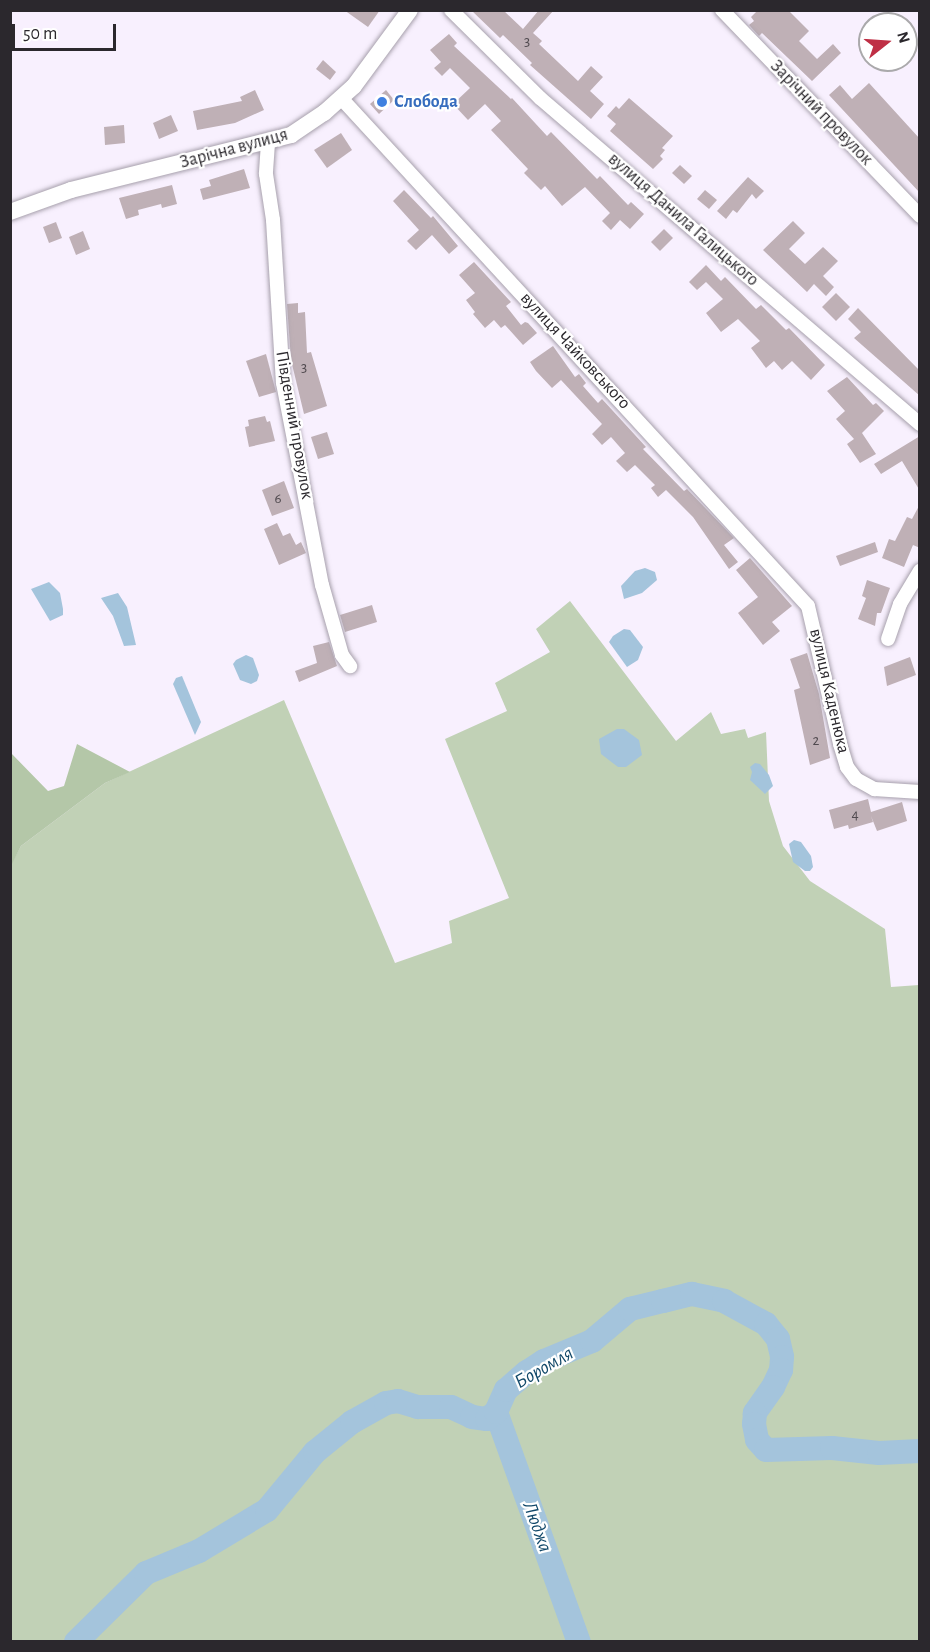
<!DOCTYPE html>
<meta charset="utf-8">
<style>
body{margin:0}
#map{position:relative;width:930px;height:1652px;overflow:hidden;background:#f8f0fe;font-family:"Alegreya Sans",sans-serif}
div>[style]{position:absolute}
.green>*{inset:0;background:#c1d1b6}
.forest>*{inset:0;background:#b4c7a8}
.water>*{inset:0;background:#a4c4dc}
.river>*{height:24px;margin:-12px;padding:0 12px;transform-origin:12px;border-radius:12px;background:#a4c4dc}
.building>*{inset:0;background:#bfb0b6}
.roads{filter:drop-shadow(0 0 2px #a7a0ac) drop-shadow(0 0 2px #a7a0ac)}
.minor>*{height:14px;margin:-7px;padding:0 7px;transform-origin:7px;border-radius:7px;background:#fff}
.tertiary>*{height:16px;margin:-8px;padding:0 8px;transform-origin:8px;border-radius:8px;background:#fff}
.dots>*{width:16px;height:16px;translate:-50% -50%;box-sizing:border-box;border:3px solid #fff;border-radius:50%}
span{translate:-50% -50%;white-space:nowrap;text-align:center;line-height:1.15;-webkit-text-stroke:4.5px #fff;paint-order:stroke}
.number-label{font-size:15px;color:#504a4f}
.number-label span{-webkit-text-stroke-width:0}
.shop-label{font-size:18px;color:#366cbe;font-weight:700}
.left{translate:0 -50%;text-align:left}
.street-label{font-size:18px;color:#2b282d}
.water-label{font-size:20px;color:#114869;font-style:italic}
.frame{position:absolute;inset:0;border:12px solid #2b282d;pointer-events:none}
.north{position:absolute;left:858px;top:12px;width:60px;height:60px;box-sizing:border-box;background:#fff;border:2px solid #aaa9ab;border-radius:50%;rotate:73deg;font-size:16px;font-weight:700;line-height:24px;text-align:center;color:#2b282d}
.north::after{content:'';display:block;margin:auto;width:21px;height:27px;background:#bf2f45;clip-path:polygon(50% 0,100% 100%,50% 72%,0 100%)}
.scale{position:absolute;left:12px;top:24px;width:104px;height:27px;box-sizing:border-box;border:3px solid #2b282d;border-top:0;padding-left:8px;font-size:18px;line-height:21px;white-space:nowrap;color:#2b282d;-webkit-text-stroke:4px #fff;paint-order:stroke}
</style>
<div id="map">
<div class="green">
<i style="clip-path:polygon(570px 601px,676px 741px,711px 712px,721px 734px,745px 729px,748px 738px,766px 732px,769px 801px,783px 846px,810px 881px,885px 929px,891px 987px,919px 985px,919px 1641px,11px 1641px,10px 866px,21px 846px,105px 783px,284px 700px,395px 963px,452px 943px,449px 921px,509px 898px,445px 739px,507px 711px,495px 683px,550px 652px,536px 629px)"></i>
</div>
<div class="forest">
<i style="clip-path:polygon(77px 744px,130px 772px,105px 783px,21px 846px,11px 866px,11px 753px,48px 791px,64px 786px)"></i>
</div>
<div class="water">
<i style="clip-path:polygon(645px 568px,655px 572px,657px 580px,642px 593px,624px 599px,621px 586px,635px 571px)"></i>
<i style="clip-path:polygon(49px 582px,60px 593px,63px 609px,63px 615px,50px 621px,31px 589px)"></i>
<i style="clip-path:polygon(118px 593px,127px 607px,136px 645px,124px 646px,113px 616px,101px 598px)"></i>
<i style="clip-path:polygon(624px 629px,630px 630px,643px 647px,638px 660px,627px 667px,609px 642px,613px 636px)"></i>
<i style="clip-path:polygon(246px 655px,253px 658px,259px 675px,257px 681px,251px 684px,240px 680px,233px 664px,236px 660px)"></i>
<i style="clip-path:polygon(182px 676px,201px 722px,195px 735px,173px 684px,176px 678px)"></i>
<i style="clip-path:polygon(617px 729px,624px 729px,639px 740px,642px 755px,626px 767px,618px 767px,601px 754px,599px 739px)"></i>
<i style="clip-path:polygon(755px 763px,760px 764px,769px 775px,773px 786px,765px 794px,750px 780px,752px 772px,750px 767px)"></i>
<i style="clip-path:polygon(794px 840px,801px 842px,811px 856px,813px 867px,810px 871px,805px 871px,793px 862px,789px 844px)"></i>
</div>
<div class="river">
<i style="left:496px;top:1412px;width:245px;rotate:70.2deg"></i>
<i style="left:76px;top:1642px;width:98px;rotate:-44.6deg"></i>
<i style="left:146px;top:1573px;width:57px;rotate:-22.5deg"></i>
<i style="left:199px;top:1551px;width:79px;rotate:-31.1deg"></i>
<i style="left:267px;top:1510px;width:75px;rotate:-50.4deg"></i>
<i style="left:315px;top:1452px;width:48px;rotate:-39deg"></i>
<i style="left:352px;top:1422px;width:39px;rotate:-29deg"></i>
<i style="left:386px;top:1403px;width:12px;rotate:-9deg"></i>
<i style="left:398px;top:1401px;width:21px;rotate:17deg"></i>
<i style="left:418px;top:1407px;width:33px"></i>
<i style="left:451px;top:1407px;width:23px;rotate:25deg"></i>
<i style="left:472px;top:1417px;width:15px;rotate:8deg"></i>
<i style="left:487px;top:1419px;width:11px;rotate:-38deg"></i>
<i style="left:496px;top:1412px;width:24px;rotate:-66deg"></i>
<i style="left:506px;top:1390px;width:28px;rotate:-41deg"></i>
<i style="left:527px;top:1372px;width:20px;rotate:-33deg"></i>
<i style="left:544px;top:1361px;width:52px;rotate:-22.6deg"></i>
<i style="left:592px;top:1341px;width:50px;rotate:-40.1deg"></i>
<i style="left:630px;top:1309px;width:34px;rotate:-14deg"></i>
<i style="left:663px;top:1301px;width:30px;rotate:-14deg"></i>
<i style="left:692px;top:1294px;width:33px;rotate:12deg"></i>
<i style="left:724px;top:1301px;width:48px;rotate:28.7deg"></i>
<i style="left:766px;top:1324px;width:19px;rotate:51deg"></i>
<i style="left:778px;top:1339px;width:18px;rotate:77deg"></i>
<i style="left:782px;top:1357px;width:13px;rotate:94deg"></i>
<i style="left:781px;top:1370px;width:19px;rotate:115deg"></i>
<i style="left:773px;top:1387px;width:32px;rotate:125deg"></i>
<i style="left:755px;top:1413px;width:11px;rotate:95deg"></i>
<i style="left:754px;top:1424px;width:16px;rotate:79deg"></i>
<i style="left:757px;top:1440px;width:13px;rotate:48deg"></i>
<i style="left:766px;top:1450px;width:66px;rotate:-1.7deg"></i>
<i style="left:832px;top:1448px;width:47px;rotate:6.1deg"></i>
<i style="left:879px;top:1453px;width:41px;rotate:-2.8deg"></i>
</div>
<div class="building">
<i style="clip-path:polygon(344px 10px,380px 10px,368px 27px)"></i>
<i style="clip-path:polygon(471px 10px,503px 10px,523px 29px,539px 10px,554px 10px,533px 33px,542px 41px,539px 44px,578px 81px,591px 66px,603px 77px,590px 91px,604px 104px,591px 119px,530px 65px,532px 63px,503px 35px,500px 38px)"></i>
<i style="clip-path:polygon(758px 10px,788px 10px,809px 31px,799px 41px,817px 59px,833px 44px,841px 53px,812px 81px,762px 33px,759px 36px,749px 25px,754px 21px,751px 17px)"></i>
<i style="clip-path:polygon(449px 34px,457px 43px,454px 46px,511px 99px,512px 98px,547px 136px,551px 132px,597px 179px,600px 176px,628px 205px,631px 202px,644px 214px,630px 229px,620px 220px,611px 230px,602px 221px,610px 213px,585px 187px,562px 206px,545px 186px,541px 190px,524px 173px,528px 169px,491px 130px,501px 121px,485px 104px,468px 120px,453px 104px,470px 88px,450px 68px,442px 76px,434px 68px,441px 62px,430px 50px)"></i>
<i style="clip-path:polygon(323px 60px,336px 72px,330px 80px,316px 69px)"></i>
<i style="clip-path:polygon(869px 83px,920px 139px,920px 193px,829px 95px,840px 85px,852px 99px)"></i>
<i style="clip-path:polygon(255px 90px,264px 110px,235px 123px,197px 130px,193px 111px,242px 101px,240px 97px)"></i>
<i style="clip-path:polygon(386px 90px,394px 100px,379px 114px,370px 104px)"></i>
<i style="clip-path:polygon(629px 98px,673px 136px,662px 148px,665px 150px,660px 156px,663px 159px,653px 169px,610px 131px,616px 124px,607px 116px,616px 106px,619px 109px)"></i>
<i style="clip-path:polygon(171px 115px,178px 131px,159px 139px,153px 123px)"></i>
<i style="clip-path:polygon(124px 125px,125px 143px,105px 145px,104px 127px)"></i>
<i style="clip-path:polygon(341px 133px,352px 150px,327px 168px,314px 150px)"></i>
<i style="clip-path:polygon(680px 165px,692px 176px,684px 184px,672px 173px)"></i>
<i style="clip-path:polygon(244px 169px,250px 188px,203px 200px,200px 189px,211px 186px,209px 180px)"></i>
<i style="clip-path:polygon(748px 177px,764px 191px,756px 199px,752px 194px,737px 213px,733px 210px,726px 219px,717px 211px)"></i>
<i style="clip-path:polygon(172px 185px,177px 204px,162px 208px,161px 204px,138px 210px,139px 215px,126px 219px,119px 198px)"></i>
<i style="clip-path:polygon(404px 190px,431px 218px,433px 216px,458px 246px,449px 254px,432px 235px,416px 250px,407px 241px,419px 230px,393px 201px)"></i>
<i style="clip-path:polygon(705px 190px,717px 200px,709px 209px,697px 199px)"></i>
<i style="clip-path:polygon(793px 221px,805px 233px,789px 249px,805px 264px,823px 247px,838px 261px,823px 276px,834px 287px,826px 296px,814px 284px,807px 292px,763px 250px)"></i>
<i style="clip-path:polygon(56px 222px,62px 238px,49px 243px,43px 227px)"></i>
<i style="clip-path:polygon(664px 229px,673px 238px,660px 251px,651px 242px)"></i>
<i style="clip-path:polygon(83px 231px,90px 249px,76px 255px,69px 237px)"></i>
<i style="clip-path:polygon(474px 262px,511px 302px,506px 306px,521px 325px,525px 322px,528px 323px,537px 333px,523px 345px,505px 325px,501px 328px,494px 320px,485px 328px,473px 314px,475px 312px,466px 300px,475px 293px,459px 275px)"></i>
<i style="clip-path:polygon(706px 265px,721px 281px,725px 277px,756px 309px,761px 305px,786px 330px,789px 328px,825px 365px,811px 380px,792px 361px,782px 370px,774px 361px,766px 368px,751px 348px,760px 341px,738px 319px,721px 332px,706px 313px,723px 299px,706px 282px,697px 290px,689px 282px)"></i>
<i style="clip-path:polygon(836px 293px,850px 307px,836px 321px,822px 307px)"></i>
<i style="clip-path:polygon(298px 303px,298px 313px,305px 312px,307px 353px,311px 352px,327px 406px,304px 414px,291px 360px,287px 304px)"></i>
<i style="clip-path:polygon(858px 308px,920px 371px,920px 396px,854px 338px,861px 332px,848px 319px)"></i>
<i style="clip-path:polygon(553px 346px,575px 377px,579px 374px,586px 383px,583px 386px,598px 403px,602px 399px,646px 447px,643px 449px,684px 491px,687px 489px,734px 538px,724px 545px,738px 562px,729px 569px,693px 517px,666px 490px,658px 497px,651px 488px,655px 485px,635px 465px,627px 472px,616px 461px,625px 453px,611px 437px,602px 445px,592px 434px,602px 424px,561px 380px,552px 388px,536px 371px,530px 362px)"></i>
<i style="clip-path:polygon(266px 354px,276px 392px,259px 397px,246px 361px)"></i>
<i style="clip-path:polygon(847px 377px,873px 405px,876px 403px,884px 411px,862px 433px,876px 454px,860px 463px,847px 444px,854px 439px,836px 419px,845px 411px,827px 391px)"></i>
<i style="clip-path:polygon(265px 416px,267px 422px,270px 421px,275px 441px,249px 447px,245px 427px,249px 426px,248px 420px)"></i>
<i style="clip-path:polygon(327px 432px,334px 454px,318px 459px,311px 437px)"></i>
<i style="clip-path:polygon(920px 436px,920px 491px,902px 461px,881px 474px,874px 464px)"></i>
<i style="clip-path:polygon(284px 481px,294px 508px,272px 516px,262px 490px)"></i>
<i style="clip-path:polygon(920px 504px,920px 548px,913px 545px,904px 567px,882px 558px,889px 539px,895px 541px,907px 517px,912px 519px)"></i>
<i style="clip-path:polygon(277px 523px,283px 536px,290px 533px,296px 545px,301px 542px,306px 553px,279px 565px,264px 529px)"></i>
<i style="clip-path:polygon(875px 542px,878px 552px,840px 566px,836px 556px)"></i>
<i style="clip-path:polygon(750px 558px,792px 606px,772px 622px,780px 631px,763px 645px,738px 613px,758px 597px,736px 570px)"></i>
<i style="clip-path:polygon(867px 580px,890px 588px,881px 613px,877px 613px,875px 626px,858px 619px,866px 598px,862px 596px)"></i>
<i style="clip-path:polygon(372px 605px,377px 622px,345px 632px,340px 615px)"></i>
<i style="clip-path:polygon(329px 642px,337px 666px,299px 682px,295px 671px,317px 663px,313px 646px)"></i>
<i style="clip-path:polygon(807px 653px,819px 694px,830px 758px,810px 765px,794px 690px,800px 688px,790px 659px)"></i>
<i style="clip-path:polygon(910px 657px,916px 675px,887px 686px,884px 667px)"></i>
<i style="clip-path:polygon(868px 799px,871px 812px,902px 802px,907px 821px,877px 831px,871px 816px,873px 822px,849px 829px,848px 825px,834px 829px,829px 810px)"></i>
</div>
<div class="roads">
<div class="minor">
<i style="left:451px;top:10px;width:125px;rotate:44.7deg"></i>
<i style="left:540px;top:98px;width:501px;rotate:40.63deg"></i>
<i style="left:722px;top:10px;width:286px;rotate:46.1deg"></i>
<i style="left:341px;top:98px;width:690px;rotate:47.41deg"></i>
<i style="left:808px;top:606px;width:142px;rotate:76.9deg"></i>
<i style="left:840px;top:744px;width:24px;rotate:73deg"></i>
<i style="left:847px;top:767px;width:15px;rotate:53deg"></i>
<i style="left:856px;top:779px;width:21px;rotate:29deg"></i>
<i style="left:874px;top:789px;width:46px;rotate:3.7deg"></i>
<i style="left:268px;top:143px;width:31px;rotate:94deg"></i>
<i style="left:266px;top:174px;width:47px;rotate:81.3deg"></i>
<i style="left:273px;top:220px;width:163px;rotate:86.5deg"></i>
<i style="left:283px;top:383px;width:206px;rotate:79.1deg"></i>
<i style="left:322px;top:585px;width:73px;rotate:74.1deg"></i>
<i style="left:342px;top:655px;width:14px;rotate:54deg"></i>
<i style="left:888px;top:639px;width:37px;rotate:-71deg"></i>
<i style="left:900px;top:604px;width:39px;rotate:-59deg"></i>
</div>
<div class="tertiary">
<i style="left:10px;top:212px;width:65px;rotate:-19.8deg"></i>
<i style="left:71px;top:190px;width:227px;rotate:-14deg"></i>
<i style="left:291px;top:135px;width:40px;rotate:-34deg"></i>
<i style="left:324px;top:113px;width:40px;rotate:-42deg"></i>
<i style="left:354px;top:86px;width:94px;rotate:-53.6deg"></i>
</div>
</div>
<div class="dots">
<i style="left:382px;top:102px;background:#3f7fe0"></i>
</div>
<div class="number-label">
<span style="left:527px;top:42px">3</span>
<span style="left:304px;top:368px">3</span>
<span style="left:278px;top:499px">6</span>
<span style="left:816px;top:741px">2</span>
<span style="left:855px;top:815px">4</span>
</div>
<div class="shop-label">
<span class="left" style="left:394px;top:102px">Слобода</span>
</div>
<div class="street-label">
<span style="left:821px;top:113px;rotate:46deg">Зарічний провулок</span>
<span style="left:234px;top:149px;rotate:-15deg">Зарічна вулиця</span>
<span style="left:683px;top:220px;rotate:41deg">вулиця Данила Галицького</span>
<span style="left:575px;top:351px;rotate:47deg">вулиця Чайковського</span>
<span style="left:294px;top:425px;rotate:80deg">Південний провулок</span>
<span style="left:829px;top:691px;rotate:77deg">вулиця Каденюка</span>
</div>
<div class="water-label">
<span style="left:544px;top:1368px;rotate:-30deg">Боромля</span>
<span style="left:537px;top:1527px;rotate:70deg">Люджа</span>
</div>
<div class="frame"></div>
<div class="north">N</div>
<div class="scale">50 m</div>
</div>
